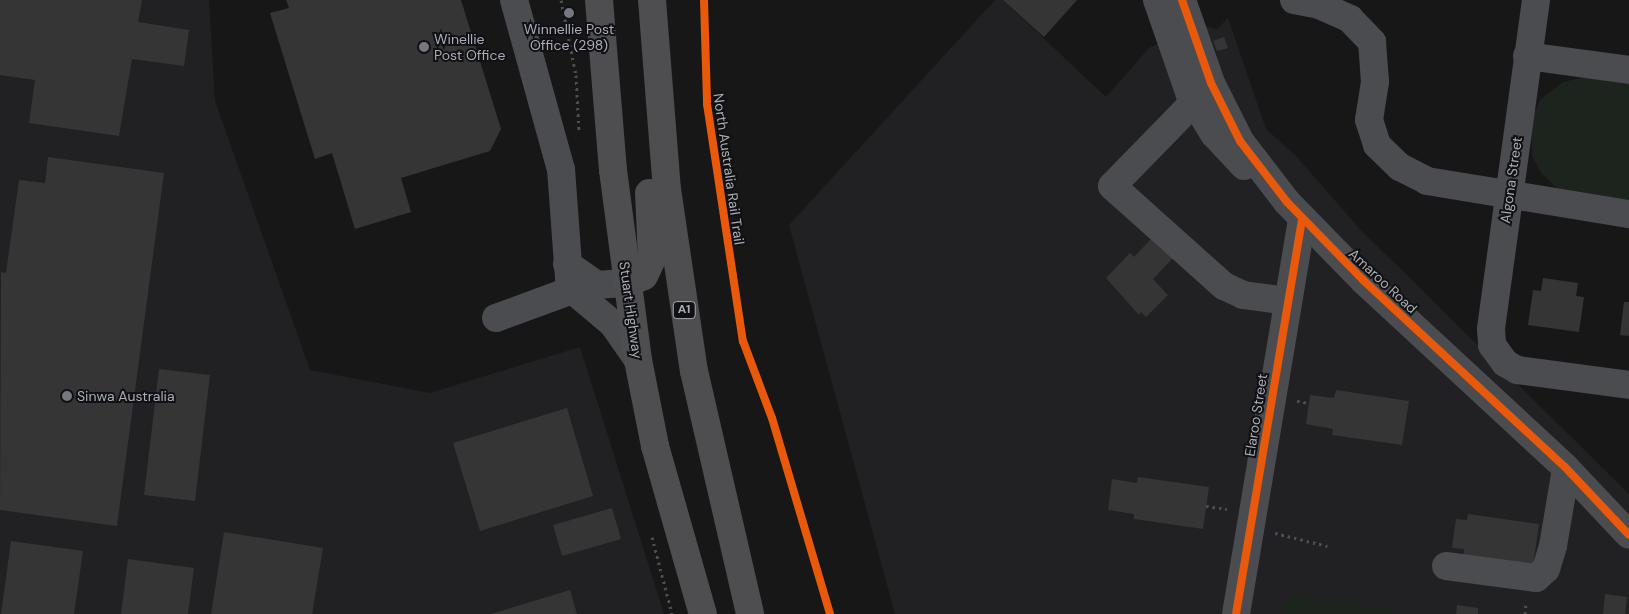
<!DOCTYPE html>
<style>
body{margin:0}
#map{position:relative;width:1629px;height:614px;overflow:hidden;background:#171717;font-family:"DM Sans",sans-serif}
div>[style]{position:absolute}
.built>*{inset:0;background:#212123}
.green>*{inset:0;background:#1d241e}
.building>*{inset:0;background:#353536}
.path>*{height:3px;margin-top:-1.5px;transform-origin:0;background:repeating-linear-gradient(90deg,#4d4e52 0 2.5px,transparent 0 6.5px)}
.minor>*{height:28px;margin:-14px;padding:0 14px;transform-origin:14px;border-radius:14px;background:#4b4c50}
.highway>*{height:28px;margin:-14px;padding:0 14px;transform-origin:14px;border-radius:14px;background:#4e4e51}
.cycleway>*{height:8px;margin:-4px;padding:0 4px;transform-origin:4px;border-radius:4px;background:#e8590c}
.dots>*{width:14px;height:14px;translate:-50% -50%;box-sizing:border-box;border:2px solid #111113;border-radius:50%}
span{translate:-50% -50%;white-space:nowrap;text-align:center;line-height:1.15;-webkit-text-stroke:4px #111113;paint-order:stroke}
.shield-label span{padding:1px 4px;background:#111113;border:1px solid;border-radius:4px;-webkit-text-stroke-width:0}
.shield-label{font-size:12px;color:#a8adb8;font-weight:700}
.poi-label{font-size:14px;color:#a8adb8}
.left{translate:0 -50%;text-align:left}
.street-label{font-size:14px;color:#a8adb8}
</style>
<div id="map">
<div class="built">
<i style="clip-path:polygon(0 0,209px 0,215px 101px,310px 370px,430px 393px,580px 347px,664px 614px,0 614px)"></i>
<i style="clip-path:polygon(995px 0,1003px 0,1106px 97px,1150px 47px,1204px 26px,1217px 29px,1228px 18px,1266px 129px,1297px 157px,1359px 228px,1629px 494px,1629px 614px,895px 614px,789px 225px)"></i>
</div>
<div class="green">
<i style="clip-path:polygon(1585px 77px,1629px 81px,1629px 203px,1558px 189px,1541px 173px,1532px 156px,1531px 119px,1541px 99px,1563px 82px)"></i>
<i style="clip-path:polygon(1286px 595px,1394px 610px,1393px 614px,1284px 614px)"></i>
</div>
<div class="building">
<i style="clip-path:polygon(0 0,142px 0,138px 22px,189px 30px,184px 66px,132px 59px,119px 136px,29px 123px,35px 80px,0 75px)"></i>
<i style="clip-path:polygon(286px 0,461px 0,501px 129px,490px 151px,401px 178px,411px 212px,355px 229px,332px 153px,315px 159px,270px 13px,289px 8px)"></i>
<i style="clip-path:polygon(1003px 0,1077px 0,1044px 37px)"></i>
<i style="clip-path:polygon(1224px 37px,1228px 48px,1217px 51px,1213px 41px)"></i>
<i style="clip-path:polygon(48px 157px,164px 173px,117px 526px,0 510px,1px 272px,6px 273px,19px 180px,45px 183px)"></i>
<i style="clip-path:polygon(1170px 219px,1191px 239px,1153px 279px,1168px 295px,1146px 317px,1141px 312px,1139px 315px,1106px 278px,1130px 253px,1134px 257px)"></i>
<i style="clip-path:polygon(1543px 278px,1578px 283px,1576px 296px,1584px 297px,1579px 332px,1528px 325px,1533px 290px,1541px 291px)"></i>
<i style="clip-path:polygon(1624px 302px,1629px 302px,1629px 336px,1620px 335px)"></i>
<i style="clip-path:polygon(159px 369px,210px 375px,195px 501px,144px 495px)"></i>
<i style="clip-path:polygon(1336px 390px,1409px 401px,1402px 445px,1332px 435px,1333px 429px,1306px 424px,1310px 395px,1334px 398px)"></i>
<i style="clip-path:polygon(567px 408px,593px 496px,480px 531px,453px 443px)"></i>
<i style="clip-path:polygon(1138px 477px,1209px 487px,1203px 529px,1134px 519px,1134px 514px,1108px 510px,1112px 479px,1137px 483px)"></i>
<i style="clip-path:polygon(612px 508px,621px 539px,562px 556px,553px 525px)"></i>
<i style="clip-path:polygon(1468px 514px,1539px 524px,1533px 566px,1463px 557px,1464px 549px,1452px 548px,1456px 519px,1467px 520px)"></i>
<i style="clip-path:polygon(224px 532px,323px 548px,312px 614px,211px 614px)"></i>
<i style="clip-path:polygon(11px 541px,83px 551px,74px 614px,1px 614px)"></i>
<i style="clip-path:polygon(128px 559px,194px 568px,188px 614px,121px 614px)"></i>
<i style="clip-path:polygon(570px 590px,577px 614px,491px 614px)"></i>
<i style="clip-path:polygon(1605px 594px,1627px 597px,1625px 614px,1603px 614px)"></i>
<i style="clip-path:polygon(1457px 605px,1478px 608px,1478px 614px,1456px 614px)"></i>
</div>
<div class="path">
<i style="left:561px;top:0;width:76px;rotate:78.7deg"></i>
<i style="left:576px;top:75px;width:58px;rotate:87deg"></i>
<i style="left:1297px;top:401px;width:12px;rotate:9deg"></i>
<i style="left:1206px;top:506px;width:21px;rotate:8deg"></i>
<i style="left:1275px;top:533px;width:54px;rotate:14deg"></i>
<i style="left:652px;top:537px;width:80px;rotate:75.4deg"></i>
<i style="left:1525px;top:614px;width:12px;rotate:-85deg"></i>
</div>
<div class="minor">
<i style="left:514px;top:0;width:175px;rotate:74.5deg"></i>
<i style="left:561px;top:169px;width:108px;rotate:85.8deg"></i>
<i style="left:569px;top:277px;width:23px;rotate:59deg"></i>
<i style="left:581px;top:297px;width:42px;rotate:40.2deg"></i>
<i style="left:613px;top:324px;width:44px;rotate:55.2deg"></i>
<i style="left:1157px;top:0;width:101px;rotate:70.8deg"></i>
<i style="left:1190px;top:95px;width:46px;rotate:58.4deg"></i>
<i style="left:1214px;top:134px;width:44px;rotate:46.8deg"></i>
<i style="left:1182px;top:0;width:88px;rotate:70.7deg"></i>
<i style="left:1211px;top:83px;width:65px;rotate:63.4deg"></i>
<i style="left:1240px;top:141px;width:77px;rotate:52.4deg"></i>
<i style="left:1287px;top:202px;width:109px;rotate:45.7deg"></i>
<i style="left:1363px;top:280px;width:275px;rotate:42.8deg"></i>
<i style="left:1565px;top:467px;width:93px;rotate:46.7deg"></i>
<i style="left:1294px;top:0;width:25px;rotate:11deg"></i>
<i style="left:1319px;top:5px;width:34px;rotate:24deg"></i>
<i style="left:1350px;top:19px;width:32px;rotate:46deg"></i>
<i style="left:1372px;top:42px;width:40px;rotate:85.7deg"></i>
<i style="left:1375px;top:82px;width:38px;rotate:99deg"></i>
<i style="left:1369px;top:120px;width:26px;rotate:72deg"></i>
<i style="left:1377px;top:145px;width:32px;rotate:44deg"></i>
<i style="left:1400px;top:167px;width:30px;rotate:27deg"></i>
<i style="left:1427px;top:181px;width:205px;rotate:9.3deg"></i>
<i style="left:1536px;top:0;width:332px;rotate:97.8deg"></i>
<i style="left:1491px;top:329px;width:16px;rotate:86deg"></i>
<i style="left:1492px;top:345px;width:22px;rotate:54deg"></i>
<i style="left:1505px;top:363px;width:14px;rotate:30deg"></i>
<i style="left:1517px;top:370px;width:113px;rotate:7.6deg"></i>
<i style="left:1527px;top:56px;width:103px;rotate:7.8deg"></i>
<i style="left:1194px;top:102px;width:117px;rotate:134.3deg"></i>
<i style="left:1112px;top:186px;width:150px;rotate:41.8deg"></i>
<i style="left:1224px;top:286px;width:21px;rotate:25deg"></i>
<i style="left:1243px;top:295px;width:44px;rotate:7.8deg"></i>
<i style="left:567px;top:264px;width:37px;rotate:35deg"></i>
<i style="left:597px;top:285px;width:31px;rotate:-4deg"></i>
<i style="left:496px;top:318px;width:84px;rotate:-20.2deg"></i>
<i style="left:1446px;top:566px;width:91px;rotate:7.6deg"></i>
<i style="left:1536px;top:578px;width:13px;rotate:-42deg"></i>
<i style="left:1546px;top:569px;width:24px;rotate:-73deg"></i>
<i style="left:1553px;top:546px;width:78px;rotate:-80.4deg"></i>
<i style="left:1236px;top:614px;width:399px;rotate:-80.5deg"></i>
</div>
<div class="highway">
<i style="left:599px;top:0;width:171px;rotate:85.3deg"></i>
<i style="left:613px;top:170px;width:192px;rotate:82.5deg"></i>
<i style="left:638px;top:360px;width:88px;rotate:78.8deg"></i>
<i style="left:655px;top:446px;width:175px;rotate:74.1deg"></i>
<i style="left:652px;top:0;width:190px;rotate:85.5deg"></i>
<i style="left:667px;top:189px;width:184px;rotate:81.6deg"></i>
<i style="left:694px;top:371px;width:249px;rotate:77deg"></i>
<i style="left:628px;top:283px;width:17px;rotate:-24deg"></i>
<i style="left:644px;top:276px;width:19px;rotate:-65deg"></i>
<i style="left:652px;top:259px;width:66px;rotate:-92.6deg"></i>
</div>
<div class="cycleway">
<i style="left:704px;top:0;width:104px;rotate:88.3deg"></i>
<i style="left:707px;top:104px;width:240px;rotate:81.4deg"></i>
<i style="left:743px;top:341px;width:82px;rotate:69.4deg"></i>
<i style="left:772px;top:418px;width:204px;rotate:73.5deg"></i>
<i style="left:1182px;top:0;width:88px;rotate:70.7deg"></i>
<i style="left:1211px;top:83px;width:65px;rotate:63.4deg"></i>
<i style="left:1240px;top:141px;width:77px;rotate:52.4deg"></i>
<i style="left:1287px;top:202px;width:109px;rotate:45.7deg"></i>
<i style="left:1363px;top:280px;width:275px;rotate:42.8deg"></i>
<i style="left:1565px;top:467px;width:93px;rotate:46.7deg"></i>
<i style="left:1236px;top:614px;width:399px;rotate:-80.5deg"></i>
</div>
<div class="dots">
<i style="left:569px;top:13px;background:#757880"></i>
<i style="left:424px;top:47px;background:#757880"></i>
<i style="left:67px;top:396px;background:#757880"></i>
</div>
<div class="shield-label">
<span style="left:684px;top:310px">A1</span>
</div>
<div class="poi-label">
<span style="left:569px;top:37px">Winnellie Post<br>Office (298)</span>
<span class="left" style="left:434px;top:47px">Winellie<br>Post Office</span>
<span class="left" style="left:77px;top:396px">Sinwa Australia</span>
</div>
<div class="street-label">
<span style="left:729px;top:169px;rotate:82deg">North Australia Rail Trail</span>
<span style="left:1511px;top:180px;rotate:-82deg">Algona Street</span>
<span style="left:1383px;top:281px;rotate:43deg">Amaroo Road</span>
<span style="left:631px;top:310px;rotate:82deg">Stuart Highway</span>
<span style="left:1256px;top:415px;rotate:-81deg">Elaroo Street</span>
</div>
</div>
